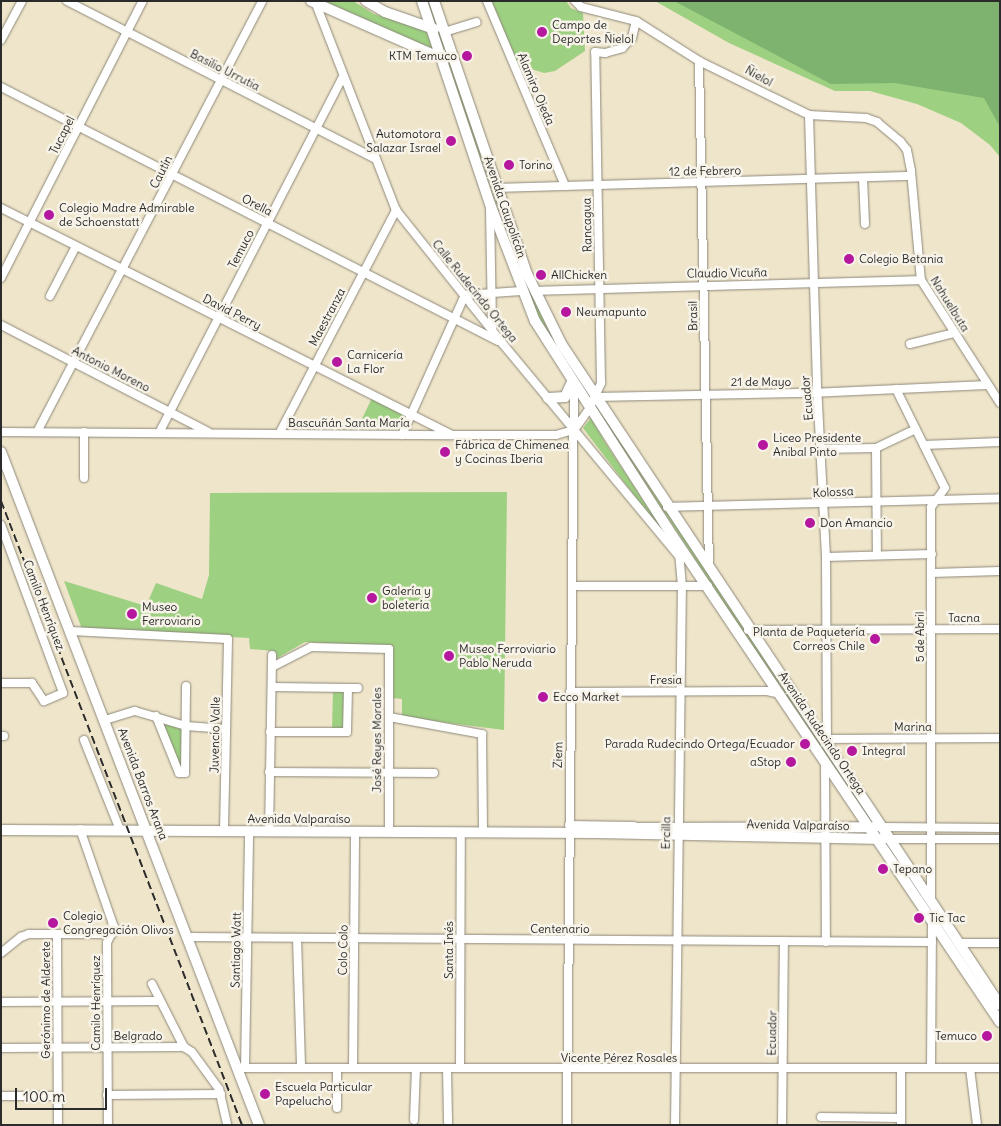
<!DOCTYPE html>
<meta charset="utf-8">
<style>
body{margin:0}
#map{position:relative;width:1001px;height:1126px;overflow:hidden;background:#efe5ca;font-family:Delius,sans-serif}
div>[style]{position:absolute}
.green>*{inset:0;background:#9dd081}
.forest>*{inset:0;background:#7eb26f}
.roads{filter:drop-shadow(0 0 1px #8d887a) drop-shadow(0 0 1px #8d887a)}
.minor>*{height:8px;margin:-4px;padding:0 4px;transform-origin:4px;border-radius:4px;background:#fff}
.major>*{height:10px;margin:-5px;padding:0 5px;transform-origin:5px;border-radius:5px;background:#fff}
.rail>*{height:2px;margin-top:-1px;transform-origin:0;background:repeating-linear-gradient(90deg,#2b2b2b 0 8px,transparent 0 12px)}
.dots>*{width:14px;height:14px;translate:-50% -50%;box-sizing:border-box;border:2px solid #f7f3e8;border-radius:50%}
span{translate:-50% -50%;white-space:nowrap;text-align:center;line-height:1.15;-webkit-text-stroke:5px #f7f3e8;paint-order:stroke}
.poi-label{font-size:12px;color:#2b2b2b}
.left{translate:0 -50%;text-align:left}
.right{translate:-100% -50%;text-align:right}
.street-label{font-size:12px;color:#2b2b2b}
.frame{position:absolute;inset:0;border:2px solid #2b2b2b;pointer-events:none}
.scale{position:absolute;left:15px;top:1088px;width:92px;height:22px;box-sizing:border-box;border:2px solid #2b2b2b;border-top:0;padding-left:6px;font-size:15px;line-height:18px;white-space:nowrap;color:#2b2b2b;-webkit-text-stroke:4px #f7f3e8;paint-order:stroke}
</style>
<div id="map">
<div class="green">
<i style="clip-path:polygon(319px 1px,353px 1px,374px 14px,425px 29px,435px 48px,432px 49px)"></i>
<i style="clip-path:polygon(425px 1px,429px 1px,525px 278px,550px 334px,872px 819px,868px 818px,779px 687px,538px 320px)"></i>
<i style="clip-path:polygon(489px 1px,566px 1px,571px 8px,583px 13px,585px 51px,555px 71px,544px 73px,515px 64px)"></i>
<i style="clip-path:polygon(655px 1px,1000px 1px,1000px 157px,990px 145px,961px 123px,917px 104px,870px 91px,835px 91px,729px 43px)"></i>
<i style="clip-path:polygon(372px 398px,405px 413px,399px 426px,358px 427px)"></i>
<i style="clip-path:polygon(591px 418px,606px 444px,676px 550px,583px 428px)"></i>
<i style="clip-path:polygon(507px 492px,504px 730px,402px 717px,402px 699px,393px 698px,393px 646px,305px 642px,274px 660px,274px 651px,250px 649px,249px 638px,82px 629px,64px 581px,146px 606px,156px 583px,202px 599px,209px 575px,210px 493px)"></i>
<i style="clip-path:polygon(333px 690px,345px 690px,345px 730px,332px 730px)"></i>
<i style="clip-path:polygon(161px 722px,183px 729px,181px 769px)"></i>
</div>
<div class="forest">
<i style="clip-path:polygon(674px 1px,1000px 1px,1000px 127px,984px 98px,895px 83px,831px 84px)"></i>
</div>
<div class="roads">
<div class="minor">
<i style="left:67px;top:1px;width:345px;rotate:27.1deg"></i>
<i style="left:487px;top:1px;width:201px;rotate:67.1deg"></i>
<i style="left:575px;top:1px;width:8px;rotate:45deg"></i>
<i style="left:581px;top:7px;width:57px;rotate:14.3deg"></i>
<i style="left:636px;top:21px;width:75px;rotate:32.4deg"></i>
<i style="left:699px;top:61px;width:123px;rotate:26.1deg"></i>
<i style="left:809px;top:115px;width:57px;rotate:3deg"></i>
<i style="left:866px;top:118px;width:12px;rotate:20deg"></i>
<i style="left:877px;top:122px;width:30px;rotate:40deg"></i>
<i style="left:900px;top:141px;width:11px;rotate:52deg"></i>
<i style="left:907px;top:150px;width:21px;rotate:79deg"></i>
<i style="left:911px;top:171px;width:109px;rotate:84.8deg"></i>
<i style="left:921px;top:280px;width:146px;rotate:57.3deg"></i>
<i style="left:316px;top:4px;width:221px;rotate:68.8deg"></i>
<i style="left:396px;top:210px;width:170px;rotate:51.4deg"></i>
<i style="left:502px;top:343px;width:277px;rotate:50.3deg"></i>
<i style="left:444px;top:32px;width:34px;rotate:-17deg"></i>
<i style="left:1px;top:40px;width:44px;rotate:-61.7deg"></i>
<i style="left:699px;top:61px;width:506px;rotate:88.87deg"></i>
<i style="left:1px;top:87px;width:558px;rotate:27.07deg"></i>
<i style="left:809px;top:115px;width:270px;rotate:88.3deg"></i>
<i style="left:817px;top:385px;width:172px;rotate:87deg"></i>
<i style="left:826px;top:557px;width:182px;rotate:89.7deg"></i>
<i style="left:863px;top:178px;width:46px;rotate:87.5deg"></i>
<i style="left:499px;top:188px;width:412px;rotate:-1.7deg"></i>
<i style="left:1px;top:208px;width:503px;rotate:26.72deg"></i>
<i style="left:490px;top:209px;width:120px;rotate:89deg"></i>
<i style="left:1px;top:278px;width:311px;rotate:-62.9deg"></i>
<i style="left:535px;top:291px;width:386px;rotate:-1.6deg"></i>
<i style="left:50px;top:296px;width:56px;rotate:-62.5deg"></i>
<i style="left:1px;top:325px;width:233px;rotate:27.3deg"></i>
<i style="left:910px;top:344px;width:45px;rotate:-14deg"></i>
<i style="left:896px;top:389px;width:110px;rotate:63.7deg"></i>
<i style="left:945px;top:488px;width:24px;rotate:126deg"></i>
<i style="left:931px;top:507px;width:393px;rotate:90deg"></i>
<i style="left:595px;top:397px;width:216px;rotate:-1.1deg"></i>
<i style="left:811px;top:393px;width:176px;rotate:-2.6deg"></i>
<i style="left:1px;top:432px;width:451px;rotate:0.4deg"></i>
<i style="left:452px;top:435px;width:104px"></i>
<i style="left:556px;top:435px;width:19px;rotate:-16deg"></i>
<i style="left:574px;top:430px;width:26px;rotate:-54deg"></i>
<i style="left:589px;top:409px;width:29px;rotate:-65deg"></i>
<i style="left:601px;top:383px;width:331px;rotate:-91deg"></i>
<i style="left:595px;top:52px;width:10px;rotate:6deg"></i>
<i style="left:605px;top:53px;width:18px;rotate:-16deg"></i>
<i style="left:622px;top:48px;width:14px;rotate:-45deg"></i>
<i style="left:632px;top:38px;width:17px;rotate:-77deg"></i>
<i style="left:37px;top:432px;width:486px;rotate:-62.4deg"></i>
<i style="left:84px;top:432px;width:46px;rotate:90deg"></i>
<i style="left:159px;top:433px;width:402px;rotate:-62.7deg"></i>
<i style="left:279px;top:434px;width:253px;rotate:-62.4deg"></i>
<i style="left:402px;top:435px;width:154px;rotate:-65.8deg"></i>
<i style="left:465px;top:295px;width:56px;rotate:-4.1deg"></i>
<i style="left:924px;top:445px;width:76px;rotate:-2.3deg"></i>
<i style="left:876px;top:448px;width:107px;rotate:89.5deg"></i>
<i style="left:822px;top:449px;width:54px;rotate:-1.1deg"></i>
<i style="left:876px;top:448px;width:44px;rotate:-25.4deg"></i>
<i style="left:667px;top:507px;width:333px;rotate:-1.5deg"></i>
<i style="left:1px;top:525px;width:179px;rotate:69.7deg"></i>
<i style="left:63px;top:693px;width:21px;rotate:157deg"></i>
<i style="left:44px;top:701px;width:22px;rotate:-124deg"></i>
<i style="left:32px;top:683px;width:31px;rotate:180deg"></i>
<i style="left:826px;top:557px;width:106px;rotate:-1.6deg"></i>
<i style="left:932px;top:573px;width:68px;rotate:-1.7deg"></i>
<i style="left:572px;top:586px;width:136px"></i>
<i style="left:748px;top:630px;width:252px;rotate:-0.2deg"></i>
<i style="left:71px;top:631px;width:157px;rotate:2.9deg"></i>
<i style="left:228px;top:639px;width:192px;rotate:91.2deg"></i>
<i style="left:272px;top:667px;width:44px;rotate:-27.1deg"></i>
<i style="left:311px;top:647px;width:78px;rotate:1.5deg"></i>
<i style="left:389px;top:649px;width:183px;rotate:90deg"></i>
<i style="left:348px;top:688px;width:10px"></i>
<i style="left:570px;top:692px;width:197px;rotate:-0.3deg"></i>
<i style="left:767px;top:691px;width:13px;rotate:13deg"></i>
<i style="left:156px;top:716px;width:61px;rotate:68deg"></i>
<i style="left:179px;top:773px;width:6px"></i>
<i style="left:185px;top:773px;width:87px;rotate:-89.3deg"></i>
<i style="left:389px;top:717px;width:95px;rotate:10.4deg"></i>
<i style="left:482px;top:734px;width:99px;rotate:89.4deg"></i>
<i style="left:105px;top:720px;width:31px;rotate:-17deg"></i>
<i style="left:135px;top:711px;width:53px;rotate:16.4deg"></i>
<i style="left:186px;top:726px;width:40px;rotate:4.3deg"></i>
<i style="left:270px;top:732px;width:77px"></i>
<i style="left:347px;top:732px;width:44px;rotate:-88.7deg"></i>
<i style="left:348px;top:688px;width:76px;rotate:-179.2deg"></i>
<i style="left:1px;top:736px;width:3px"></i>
<i style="left:827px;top:739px;width:173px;rotate:-0.3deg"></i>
<i style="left:84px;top:740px;width:97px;rotate:68.2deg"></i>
<i style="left:825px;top:762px;width:180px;rotate:89.7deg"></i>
<i style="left:269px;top:772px;width:165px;rotate:0.3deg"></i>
<i style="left:569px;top:825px;width:65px;rotate:0.9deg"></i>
<i style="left:881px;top:827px;width:119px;rotate:0.5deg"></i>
<i style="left:80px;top:829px;width:104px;rotate:70.9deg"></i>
<i style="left:114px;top:927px;width:17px;rotate:114deg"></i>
<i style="left:107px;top:943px;width:182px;rotate:89.7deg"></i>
<i style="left:269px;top:832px;width:177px;rotate:-89deg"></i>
<i style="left:889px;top:839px;width:111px"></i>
<i style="left:57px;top:935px;width:190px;rotate:89.7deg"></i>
<i style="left:188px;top:937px;width:744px;rotate:0.39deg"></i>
<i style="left:297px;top:938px;width:130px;rotate:88.2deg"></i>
<i style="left:958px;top:943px;width:42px"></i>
<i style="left:1px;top:953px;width:26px;rotate:-39deg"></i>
<i style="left:21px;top:937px;width:9px;rotate:-21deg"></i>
<i style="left:29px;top:934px;width:83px"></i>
<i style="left:152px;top:984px;width:71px;rotate:63.1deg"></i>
<i style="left:184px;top:1047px;width:9px;rotate:32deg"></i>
<i style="left:192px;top:1052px;width:46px;rotate:53.9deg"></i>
<i style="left:219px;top:1089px;width:37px;rotate:77deg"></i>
<i style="left:1px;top:1002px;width:159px;rotate:-0.4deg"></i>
<i style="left:1px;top:1048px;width:183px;rotate:-0.3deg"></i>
<i style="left:238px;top:1068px;width:762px"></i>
<i style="left:245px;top:1068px;width:236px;rotate:-89deg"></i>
<i style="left:337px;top:1068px;width:40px;rotate:90deg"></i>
<i style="left:353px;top:1068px;width:236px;rotate:-89.5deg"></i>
<i style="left:447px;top:1068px;width:54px;rotate:88.9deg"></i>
<i style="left:460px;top:1068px;width:235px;rotate:-89.8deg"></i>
<i style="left:931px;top:1068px;width:146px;rotate:-89.6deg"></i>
<i style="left:970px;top:1068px;width:57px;rotate:83deg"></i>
<i style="left:107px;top:1095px;width:114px;rotate:-0.5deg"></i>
<i style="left:1px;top:1096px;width:57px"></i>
<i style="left:821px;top:1117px;width:80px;rotate:0.7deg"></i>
<i style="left:414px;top:1120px;width:52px;rotate:-87.8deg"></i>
<i style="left:567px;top:1125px;width:739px;rotate:-89.46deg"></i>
<i style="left:675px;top:1125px;width:539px;rotate:-89.26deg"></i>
<i style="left:682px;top:586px;width:34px;rotate:-95deg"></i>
<i style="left:782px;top:1125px;width:184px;rotate:-89.4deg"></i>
<i style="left:901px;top:1125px;width:56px;rotate:-90deg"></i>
</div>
<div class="major">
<i style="left:311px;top:1px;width:132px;rotate:23.7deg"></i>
<i style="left:432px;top:54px;width:6px;rotate:-9deg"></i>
<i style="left:366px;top:1px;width:22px;rotate:30deg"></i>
<i style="left:385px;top:12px;width:52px;rotate:19.1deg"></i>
<i style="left:422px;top:1px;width:214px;rotate:71.5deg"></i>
<i style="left:490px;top:204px;width:125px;rotate:69deg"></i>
<i style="left:535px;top:321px;width:254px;rotate:57.4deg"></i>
<i style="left:672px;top:535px;width:587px;rotate:56.04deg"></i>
<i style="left:434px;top:1px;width:288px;rotate:71.2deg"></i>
<i style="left:527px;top:274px;width:79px;rotate:63.8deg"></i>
<i style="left:562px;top:345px;width:792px;rotate:56.43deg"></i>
<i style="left:548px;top:398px;width:17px;rotate:-3deg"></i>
<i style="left:565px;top:397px;width:17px;rotate:-65deg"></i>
<i style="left:1px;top:452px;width:721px;rotate:69.03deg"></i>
<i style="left:629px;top:828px;width:246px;rotate:-0.2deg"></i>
<i style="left:1px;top:830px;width:596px;rotate:0.29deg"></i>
<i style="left:597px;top:833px;width:286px;rotate:1.2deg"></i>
</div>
</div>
<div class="rail">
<i style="left:1px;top:501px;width:669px;rotate:68.88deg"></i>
</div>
<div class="dots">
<i style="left:542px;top:32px;background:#b5179e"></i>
<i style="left:467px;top:56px;background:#b5179e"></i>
<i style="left:451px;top:141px;background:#b5179e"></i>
<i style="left:509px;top:165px;background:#b5179e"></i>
<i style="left:49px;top:215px;background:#b5179e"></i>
<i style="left:849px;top:259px;background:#b5179e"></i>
<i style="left:541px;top:275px;background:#b5179e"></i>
<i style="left:566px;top:312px;background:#b5179e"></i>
<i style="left:337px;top:362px;background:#b5179e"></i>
<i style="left:763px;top:445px;background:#b5179e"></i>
<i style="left:445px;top:452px;background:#b5179e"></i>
<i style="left:810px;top:523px;background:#b5179e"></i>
<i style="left:372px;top:598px;background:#b5179e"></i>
<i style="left:132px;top:614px;background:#b5179e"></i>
<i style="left:875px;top:639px;background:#b5179e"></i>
<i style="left:449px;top:656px;background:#b5179e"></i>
<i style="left:543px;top:697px;background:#b5179e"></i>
<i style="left:805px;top:744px;background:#b5179e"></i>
<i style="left:852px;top:751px;background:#b5179e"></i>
<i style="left:791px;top:762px;background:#b5179e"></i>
<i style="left:883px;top:869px;background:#b5179e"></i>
<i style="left:919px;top:918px;background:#b5179e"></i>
<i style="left:53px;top:923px;background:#b5179e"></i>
<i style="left:987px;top:1036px;background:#b5179e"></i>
<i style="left:265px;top:1094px;background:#b5179e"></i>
</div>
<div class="poi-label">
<span class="left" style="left:552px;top:32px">Campo de<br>Deportes Ñielol</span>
<span class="right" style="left:457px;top:56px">KTM Temuco</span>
<span class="right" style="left:441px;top:141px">Automotora<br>Salazar Israel</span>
<span class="left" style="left:519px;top:165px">Torino</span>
<span class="left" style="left:59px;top:215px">Colegio Madre Admirable<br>de Schoenstatt</span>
<span class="left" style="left:859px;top:259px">Colegio Betania</span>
<span class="left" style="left:551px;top:275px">AllChicken</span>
<span class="left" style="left:576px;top:312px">Neumapunto</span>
<span class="left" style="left:347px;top:362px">Carnicería<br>La Flor</span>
<span class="left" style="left:773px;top:445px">Liceo Presidente<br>Anibal Pinto</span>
<span class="left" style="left:455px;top:452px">Fábrica de Chimenea<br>y Cocinas Iberia</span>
<span class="left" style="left:820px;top:523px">Don Amancio</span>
<span class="left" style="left:382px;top:598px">Galería y<br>boletería</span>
<span class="left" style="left:142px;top:614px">Museo<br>Ferroviario</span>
<span class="right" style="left:865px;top:639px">Planta de Paquetería<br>Correos Chile</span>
<span class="left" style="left:459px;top:656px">Museo Ferroviario<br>Pablo Neruda</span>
<span class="left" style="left:553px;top:697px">Ecco Market</span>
<span class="right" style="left:795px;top:744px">Parada Rudecindo Ortega/Ecuador</span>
<span class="left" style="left:862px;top:751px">Integral</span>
<span class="right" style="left:781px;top:762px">aStop</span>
<span class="left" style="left:893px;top:869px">Tepano</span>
<span class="left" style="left:63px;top:923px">Colegio<br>Congregación Olivos</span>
<span class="left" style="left:929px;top:918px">Tic Tac</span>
<span class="right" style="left:977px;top:1036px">Temuco</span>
<span class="left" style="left:275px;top:1094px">Escuela Particular<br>Papelucho</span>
</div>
<div class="street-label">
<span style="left:225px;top:70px;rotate:27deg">Basilio Urrutia</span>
<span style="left:759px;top:76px;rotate:29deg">Ñielol</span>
<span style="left:536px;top:89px;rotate:67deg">Alamiro Ojeda</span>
<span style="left:62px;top:135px;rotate:-63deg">Tucapel</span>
<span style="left:705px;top:171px;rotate:-1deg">12 de Febrero</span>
<span style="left:161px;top:172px;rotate:-63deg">Cautín</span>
<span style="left:257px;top:205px;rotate:27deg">Orella</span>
<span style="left:505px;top:207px;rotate:71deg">Avenida Caupolicán</span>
<span style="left:587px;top:225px;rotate:-91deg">Rancagua</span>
<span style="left:241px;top:249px;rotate:-63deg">Temuco</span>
<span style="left:727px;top:273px;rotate:-1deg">Claudio Vicuña</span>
<span style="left:475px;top:291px;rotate:51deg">Calle Rudecindo Ortega</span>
<span style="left:950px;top:304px;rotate:58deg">Nahuelbuta</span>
<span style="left:232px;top:312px;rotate:27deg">David Perry</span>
<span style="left:693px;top:316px;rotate:-91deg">Brasil</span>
<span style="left:327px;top:317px;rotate:-62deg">Maestranza</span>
<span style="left:111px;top:369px;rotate:27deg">Antonio Moreno</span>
<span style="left:761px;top:382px">21 de Mayo</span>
<span style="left:807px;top:398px;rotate:-95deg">Ecuador</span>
<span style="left:349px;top:423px">Bascuñán Santa María</span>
<span style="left:833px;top:492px;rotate:-3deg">Kolossa</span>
<span style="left:44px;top:605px;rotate:69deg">Camilo Henríquez</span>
<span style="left:964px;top:618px">Tacna</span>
<span style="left:920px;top:637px;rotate:-90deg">5 de Abril</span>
<span style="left:666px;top:680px">Fresia</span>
<span style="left:913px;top:727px">Marina</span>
<span style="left:822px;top:733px;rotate:56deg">Avenida Rudecindo Ortega</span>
<span style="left:215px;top:735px;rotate:-89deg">Juvencio Valle</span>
<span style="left:377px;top:740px;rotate:-90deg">José Reyes Morales</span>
<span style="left:558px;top:755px;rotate:-89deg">Ziem</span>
<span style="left:143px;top:784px;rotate:69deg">Avenida Barros Arana</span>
<span style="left:299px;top:819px">Avenida Valparaíso</span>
<span style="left:798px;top:825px;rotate:1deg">Avenida Valparaíso</span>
<span style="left:666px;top:833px;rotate:-89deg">Ercilla</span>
<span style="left:560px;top:929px">Centenario</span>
<span style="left:236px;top:950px;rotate:-89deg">Santiago Watt</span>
<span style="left:343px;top:950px;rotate:-89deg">Colo Colo</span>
<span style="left:449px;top:950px;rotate:-90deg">Santa Inés</span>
<span style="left:46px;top:1000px;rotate:-90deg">Gerónimo de Alderete</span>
<span style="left:96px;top:1003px;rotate:-90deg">Camilo Henríquez</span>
<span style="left:772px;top:1033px;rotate:-89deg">Ecuador</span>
<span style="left:138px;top:1036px">Belgrado</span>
<span style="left:619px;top:1058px">Vicente Pérez Rosales</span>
</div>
<div class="frame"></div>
<div class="scale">100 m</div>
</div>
